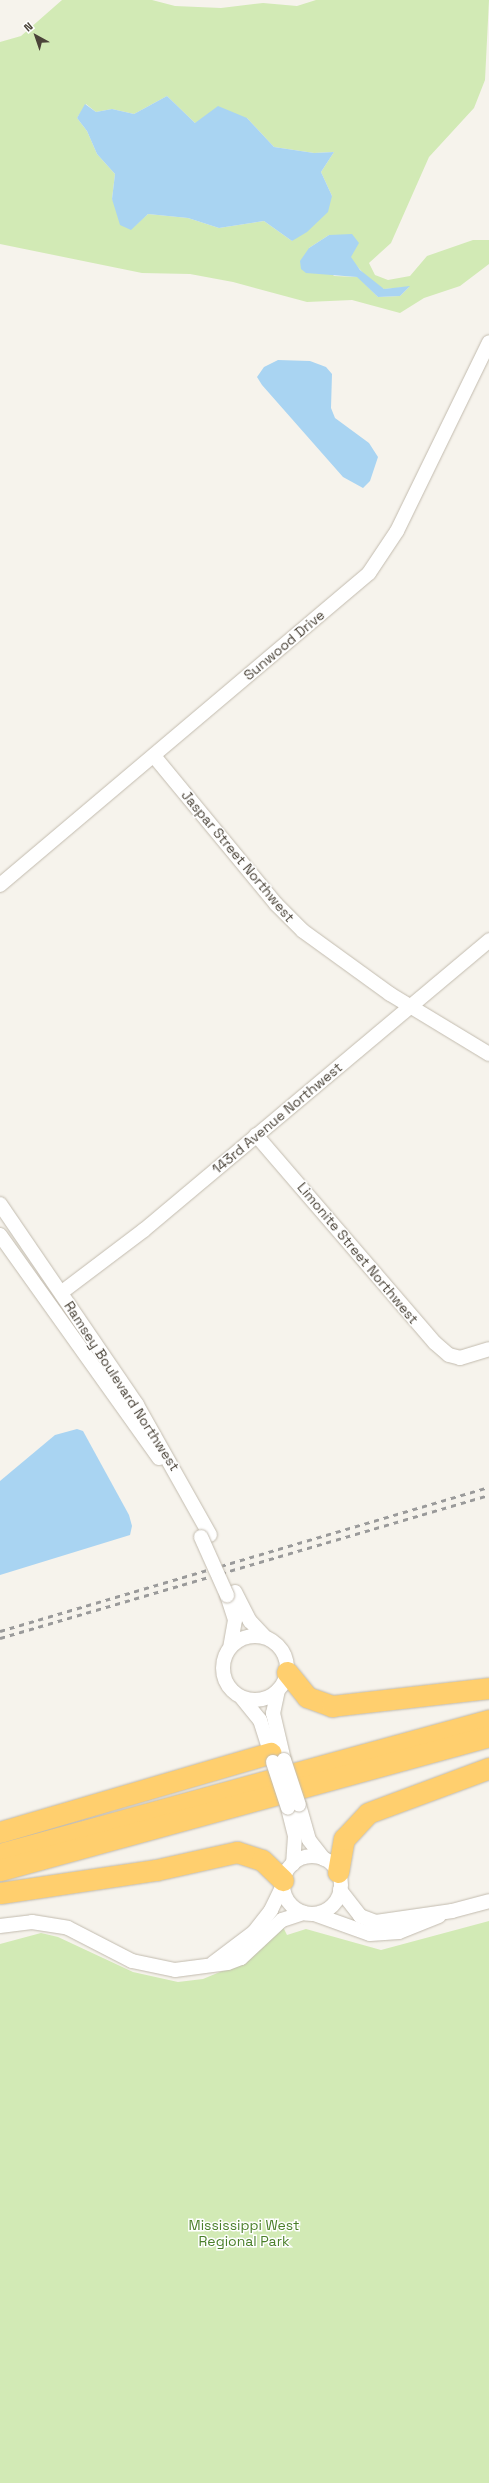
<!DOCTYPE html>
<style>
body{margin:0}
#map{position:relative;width:489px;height:2483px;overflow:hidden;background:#f6f3ec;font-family:"Space Grotesk",sans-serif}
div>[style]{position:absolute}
.green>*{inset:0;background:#d2eab5}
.water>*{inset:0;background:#a9d4f2}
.roads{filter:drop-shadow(0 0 1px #c2bbae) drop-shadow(0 0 1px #c2bbae)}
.minor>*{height:14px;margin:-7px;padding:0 7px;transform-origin:7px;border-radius:7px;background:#fff}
.minor>.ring{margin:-7px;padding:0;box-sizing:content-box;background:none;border:14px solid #fff;border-radius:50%}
.highway>*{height:21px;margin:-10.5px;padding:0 10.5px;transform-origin:10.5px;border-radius:10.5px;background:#ffcf6e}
.rail>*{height:3px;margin-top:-1.5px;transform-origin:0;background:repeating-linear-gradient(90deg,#9a9a9a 0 5px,transparent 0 10px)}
.bridges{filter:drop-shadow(0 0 1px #c2bbae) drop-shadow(0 0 1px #c2bbae)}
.minor-bridge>*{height:14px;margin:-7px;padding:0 7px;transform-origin:7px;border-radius:7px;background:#fff}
span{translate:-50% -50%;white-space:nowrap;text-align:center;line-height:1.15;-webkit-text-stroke:3px #fff;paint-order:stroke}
.street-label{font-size:14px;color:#4b4439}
.park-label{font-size:14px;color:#4a7f2a}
.north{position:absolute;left:16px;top:16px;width:40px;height:40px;-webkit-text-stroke:3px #fff;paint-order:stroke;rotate:320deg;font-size:11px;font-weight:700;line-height:16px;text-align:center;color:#4b4439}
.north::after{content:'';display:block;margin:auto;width:14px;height:18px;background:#4b4439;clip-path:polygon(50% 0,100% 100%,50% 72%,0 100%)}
</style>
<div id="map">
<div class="green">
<i style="clip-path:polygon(evenodd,62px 0,152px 0,175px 6px,221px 8px,263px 3px,297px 6px,316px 0,489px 0,485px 80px,474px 108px,429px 157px,391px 243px,369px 263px,375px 275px,388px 280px,410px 276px,427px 256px,473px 240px,489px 240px,489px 264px,460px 286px,424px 298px,400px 313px,352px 300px,307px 302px,233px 282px,190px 274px,142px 273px,0 244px,0 42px,21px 36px,62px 0,167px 96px,195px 123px,247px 118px,274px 147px,314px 153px,334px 152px,321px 172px,332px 196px,292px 241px,264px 221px,219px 228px,188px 218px,148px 214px,131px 229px,112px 199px,115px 174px,97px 154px,87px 131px,77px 118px,86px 104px,96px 112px,112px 109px,134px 114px,167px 96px,62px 0,329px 235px,373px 284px,384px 289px,409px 287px,400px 296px,378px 297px,358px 277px,334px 276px,309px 248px,329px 235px)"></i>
<i style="clip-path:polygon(489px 1921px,489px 2483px,0 2483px,0 1944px,41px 1933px,58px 1937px,133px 1972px,178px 1982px,203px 1979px,244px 1962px,283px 1927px,287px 1935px,306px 1929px,381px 1950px)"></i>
</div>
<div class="water">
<i style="clip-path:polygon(167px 96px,195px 123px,218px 106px,247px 118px,274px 147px,314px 153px,334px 152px,321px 172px,332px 196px,328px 212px,307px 232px,292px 241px,264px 221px,219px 228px,188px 218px,148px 214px,131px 230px,120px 225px,112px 199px,115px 174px,97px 154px,87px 131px,77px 118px,85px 104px,96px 112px,112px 109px,134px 114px)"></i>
<i style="clip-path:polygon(352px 234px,359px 243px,351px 257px,360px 270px,384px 289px,410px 286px,400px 296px,378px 297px,357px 277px,306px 273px,301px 269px,300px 261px,309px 248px,329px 235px)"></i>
<i style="clip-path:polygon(278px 360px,310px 361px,326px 367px,332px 374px,331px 408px,335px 418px,369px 443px,378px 457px,370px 481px,363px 488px,343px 477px,262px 385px,257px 377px,264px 367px)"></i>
<i style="clip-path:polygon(77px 1429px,83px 1431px,129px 1515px,132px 1526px,130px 1535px,0 1575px,0 1481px,55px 1435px)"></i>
</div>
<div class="roads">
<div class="minor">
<i style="left:154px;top:756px;width:192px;rotate:50.5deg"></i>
<i style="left:276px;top:904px;width:38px;rotate:45deg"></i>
<i style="left:303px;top:931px;width:107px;rotate:35.9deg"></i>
<i style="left:390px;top:994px;width:116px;rotate:31.2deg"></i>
<i style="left:0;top:885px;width:483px;rotate:-40.2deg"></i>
<i style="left:369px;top:573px;width:50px;rotate:-56.3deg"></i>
<i style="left:397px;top:531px;width:210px;rotate:-64deg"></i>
<i style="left:256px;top:1135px;width:274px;rotate:49.3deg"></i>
<i style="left:435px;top:1343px;width:18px;rotate:41deg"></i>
<i style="left:449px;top:1355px;width:11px;rotate:15deg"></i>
<i style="left:460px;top:1358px;width:30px;rotate:-17deg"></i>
<i style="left:0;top:1204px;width:243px;rotate:55.7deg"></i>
<i style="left:137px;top:1405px;width:149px;rotate:60.7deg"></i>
<i style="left:0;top:1235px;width:274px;rotate:54.5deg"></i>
<i style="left:62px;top:1292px;width:103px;rotate:-37.1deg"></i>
<i style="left:144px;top:1230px;width:451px;rotate:-40deg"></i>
<i style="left:235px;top:1592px;width:33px;rotate:63deg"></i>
<i style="left:250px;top:1621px;width:22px;rotate:47deg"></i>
<i style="left:227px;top:1595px;width:26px;rotate:72deg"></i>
<i style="left:235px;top:1620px;width:27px;rotate:100deg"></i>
<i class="ring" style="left:223px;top:1636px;width:50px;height:50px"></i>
<i style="left:278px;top:1690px;width:24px;rotate:102deg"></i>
<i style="left:273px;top:1713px;width:48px;rotate:76.8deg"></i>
<i style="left:242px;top:1698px;width:28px;rotate:51deg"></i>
<i style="left:260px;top:1720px;width:43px;rotate:72.4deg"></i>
<i style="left:299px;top:1805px;width:36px;rotate:74deg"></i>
<i style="left:309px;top:1840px;width:24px;rotate:52deg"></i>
<i style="left:288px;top:1808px;width:29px;rotate:76deg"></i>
<i style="left:295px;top:1836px;width:28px;rotate:94deg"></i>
<i class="ring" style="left:283px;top:1856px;width:44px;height:44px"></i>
<i style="left:340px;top:1890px;width:33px;rotate:52deg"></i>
<i style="left:360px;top:1916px;width:17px;rotate:21deg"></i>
<i style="left:376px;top:1922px;width:77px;rotate:-8.2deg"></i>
<i style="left:452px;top:1911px;width:38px;rotate:-15deg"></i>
<i style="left:314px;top:1914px;width:59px;rotate:19.7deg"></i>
<i style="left:370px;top:1934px;width:29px;rotate:-4deg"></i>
<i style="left:399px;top:1932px;width:43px;rotate:-21.8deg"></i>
<i style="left:0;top:1926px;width:32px;rotate:-7deg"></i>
<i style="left:32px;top:1922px;width:36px;rotate:9deg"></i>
<i style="left:68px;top:1928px;width:72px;rotate:27.3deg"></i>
<i style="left:132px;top:1961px;width:44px;rotate:11.8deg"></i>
<i style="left:175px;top:1970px;width:53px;rotate:-7.5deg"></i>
<i style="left:228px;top:1963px;width:14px;rotate:-21deg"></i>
<i style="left:241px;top:1958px;width:56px;rotate:-42.8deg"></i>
<i style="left:282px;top:1920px;width:23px;rotate:-18deg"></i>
<i style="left:213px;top:1963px;width:51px;rotate:-37.1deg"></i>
<i style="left:254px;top:1932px;width:28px;rotate:-52deg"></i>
<i style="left:271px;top:1910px;width:28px;rotate:-64deg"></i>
</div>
<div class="highway">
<i style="left:287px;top:1672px;width:32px;rotate:51deg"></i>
<i style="left:307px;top:1697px;width:27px;rotate:20deg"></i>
<i style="left:332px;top:1706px;width:158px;rotate:-6.5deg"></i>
<i style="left:0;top:1832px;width:282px;rotate:-16.3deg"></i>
<i style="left:0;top:1854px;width:507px;rotate:-15.32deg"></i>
<i style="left:0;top:1870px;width:507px;rotate:-15.32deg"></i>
<i style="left:338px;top:1872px;width:34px;rotate:-80deg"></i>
<i style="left:344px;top:1839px;width:35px;rotate:-47deg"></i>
<i style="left:368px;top:1813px;width:129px;rotate:-20.4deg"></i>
<i style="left:0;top:1893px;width:158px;rotate:-8.4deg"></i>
<i style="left:156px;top:1870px;width:83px;rotate:-12.5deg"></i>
<i style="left:237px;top:1852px;width:26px;rotate:18deg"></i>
<i style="left:262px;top:1860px;width:29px;rotate:44deg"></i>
</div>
</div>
<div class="rail">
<i style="left:0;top:1631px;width:510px;rotate:-16.41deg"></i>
<i style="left:0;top:1638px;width:509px;rotate:-16.3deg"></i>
</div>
<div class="bridges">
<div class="minor-bridge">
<i style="left:201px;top:1537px;width:64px;rotate:65.9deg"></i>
<i style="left:284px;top:1760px;width:47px;rotate:71.6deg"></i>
<i style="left:273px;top:1762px;width:48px;rotate:71.9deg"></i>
</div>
</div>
<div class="street-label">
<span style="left:284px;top:645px;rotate:-40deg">Sunwood Drive</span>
<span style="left:238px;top:856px;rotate:50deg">Jaspar Street Northwest</span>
<span style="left:277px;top:1118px;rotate:-40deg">143rd Avenue Northwest</span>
<span style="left:358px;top:1253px;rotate:50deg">Limonite Street Northwest</span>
<span style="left:122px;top:1386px;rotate:57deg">Ramsey Boulevard Northwest</span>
</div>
<div class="park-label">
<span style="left:244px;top:2233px">Mississippi West<br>Regional Park</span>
</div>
<div class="north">N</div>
</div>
